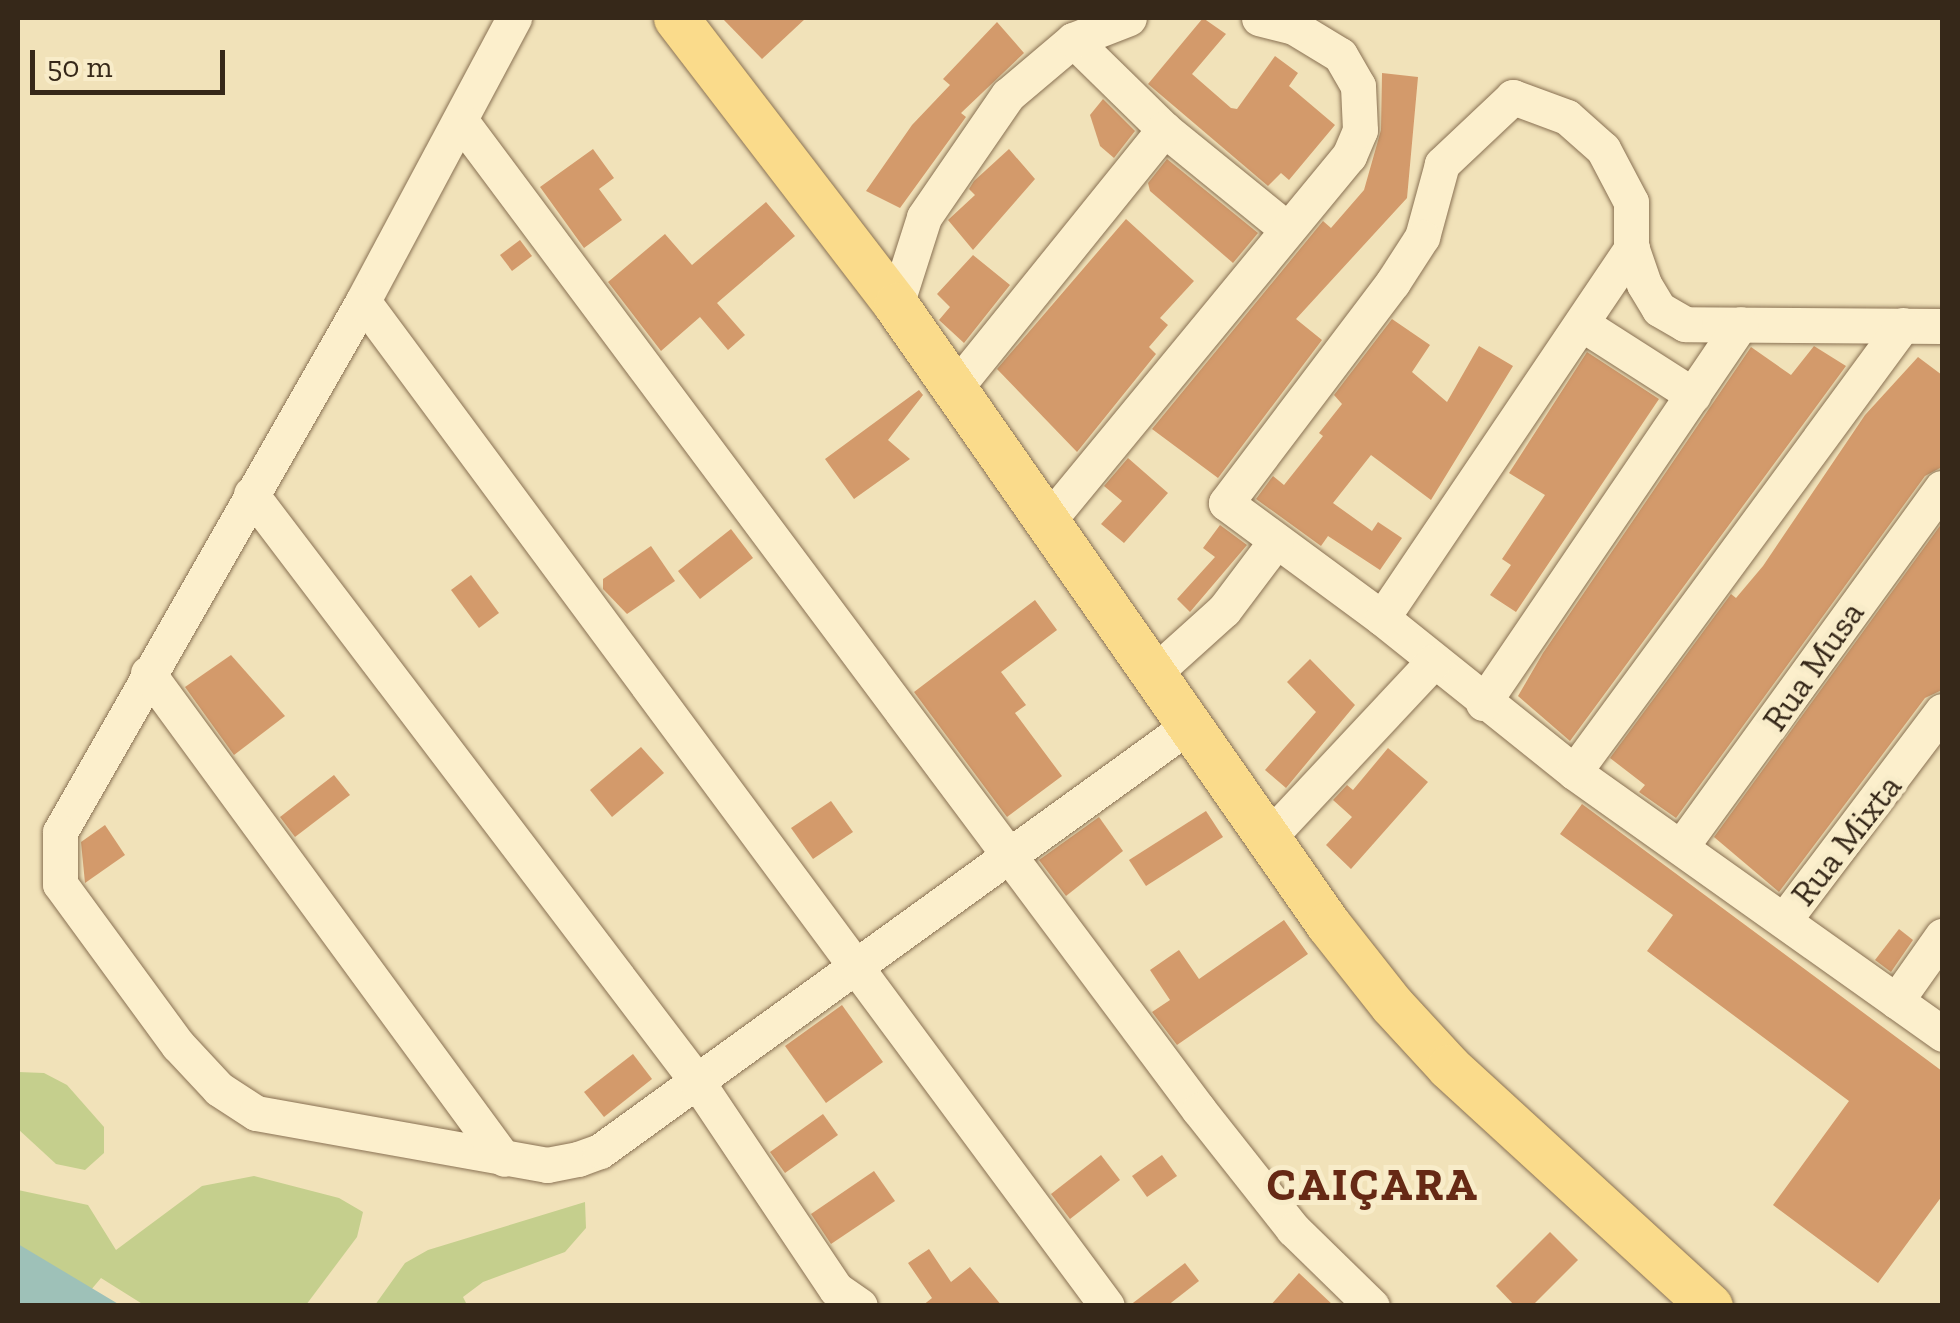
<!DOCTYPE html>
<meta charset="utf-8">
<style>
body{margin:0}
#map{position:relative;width:1960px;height:1323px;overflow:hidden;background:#f1e2b9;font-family:"Zilla Slab",serif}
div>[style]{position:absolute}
.green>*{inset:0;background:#c5cf8d}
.water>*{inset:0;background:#9ec1b8}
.building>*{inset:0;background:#d39a6b}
.roads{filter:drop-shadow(0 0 2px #897153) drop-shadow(0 0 2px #897153)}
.minor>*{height:35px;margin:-17.5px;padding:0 17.5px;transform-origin:17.5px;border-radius:17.5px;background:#fcefcc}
.major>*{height:45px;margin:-22.5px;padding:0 22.5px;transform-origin:22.5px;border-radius:22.5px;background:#fadb8b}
span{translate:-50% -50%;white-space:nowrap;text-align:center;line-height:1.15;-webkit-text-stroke:10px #f8ecc9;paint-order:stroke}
.street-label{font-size:35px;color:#362819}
.district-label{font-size:45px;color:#662915;font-weight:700;letter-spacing:2.5px}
.frame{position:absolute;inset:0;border:20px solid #362819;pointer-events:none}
.scale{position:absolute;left:30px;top:50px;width:195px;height:45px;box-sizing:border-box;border:5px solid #362819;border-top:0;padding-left:12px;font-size:30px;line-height:35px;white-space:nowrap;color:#362819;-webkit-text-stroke:8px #f8ecc9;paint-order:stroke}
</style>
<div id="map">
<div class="green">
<i style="clip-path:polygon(18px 1072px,44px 1073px,67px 1085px,104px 1127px,104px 1153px,85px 1170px,56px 1164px,18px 1129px)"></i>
<i style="clip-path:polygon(254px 1176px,339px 1198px,363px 1212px,357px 1237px,306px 1305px,144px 1305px,101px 1278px,85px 1297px,18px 1305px,18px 1190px,88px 1205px,116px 1250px,202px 1186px)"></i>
<i style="clip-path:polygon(585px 1202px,586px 1228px,565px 1252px,483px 1282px,463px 1297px,467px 1305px,375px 1305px,405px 1263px,428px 1250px)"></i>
</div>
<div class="water">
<i style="clip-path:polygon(18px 1244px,120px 1305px,121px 1305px,18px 1305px)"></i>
</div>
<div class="building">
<i style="clip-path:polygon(722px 18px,806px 18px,762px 59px)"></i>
<i style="clip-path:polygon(1203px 18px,1226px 34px,1192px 74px,1231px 108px,1237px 109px,1275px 56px,1298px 73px,1289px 86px,1335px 125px,1289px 180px,1281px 173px,1268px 186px,1148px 84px)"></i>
<i style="clip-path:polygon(997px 22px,1024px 53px,961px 113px,966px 117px,900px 208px,866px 191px,912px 125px,950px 85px,943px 79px)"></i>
<i style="clip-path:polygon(1382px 73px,1418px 77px,1407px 198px,1296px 319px,1322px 340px,1218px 478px,1152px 429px,1323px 221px,1331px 228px,1364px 190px,1381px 130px)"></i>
<i style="clip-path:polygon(1103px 99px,1135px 131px,1114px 158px,1100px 146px,1090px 115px)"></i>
<i style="clip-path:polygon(593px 149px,614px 178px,599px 189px,622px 220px,584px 248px,540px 187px)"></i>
<i style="clip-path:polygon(1009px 149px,1035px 179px,973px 250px,948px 220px,975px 195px,969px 189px,974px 181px)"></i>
<i style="clip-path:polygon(1167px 159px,1258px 233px,1233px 263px,1150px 191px,1148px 183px)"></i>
<i style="clip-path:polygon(766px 202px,795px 236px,717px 303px,745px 335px,728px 350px,700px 317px,661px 351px,608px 282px,665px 234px,692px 265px)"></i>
<i style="clip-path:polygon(1126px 219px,1194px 281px,1160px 318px,1168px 325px,1149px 347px,1156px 354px,1077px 452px,997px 369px)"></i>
<i style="clip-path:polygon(520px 240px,532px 256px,512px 271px,500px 255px)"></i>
<i style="clip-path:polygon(973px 255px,1010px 285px,964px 343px,939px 320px,950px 307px,937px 294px)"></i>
<i style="clip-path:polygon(1392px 319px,1430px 345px,1412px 372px,1447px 402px,1479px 346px,1513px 366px,1431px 500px,1371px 455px,1333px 503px,1372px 531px,1378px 522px,1402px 538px,1380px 570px,1328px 536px,1321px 546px,1256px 499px,1273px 476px,1284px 485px,1323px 436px,1319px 433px,1342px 404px,1334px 395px)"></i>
<i style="clip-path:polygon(1814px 346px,1846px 366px,1570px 741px,1518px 696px,1543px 653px,1751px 347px,1791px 375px)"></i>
<i style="clip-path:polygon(1587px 352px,1659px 399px,1516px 612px,1490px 595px,1511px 565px,1502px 559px,1545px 495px,1509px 473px)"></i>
<i style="clip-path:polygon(1918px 357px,1942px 375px,1942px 467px,1925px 476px,1676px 818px,1639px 792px,1645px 785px,1610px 758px,1731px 594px,1736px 598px,1763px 566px,1865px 415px)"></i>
<i style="clip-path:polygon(919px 390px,923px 395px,888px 440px,910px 459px,854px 499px,825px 459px)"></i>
<i style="clip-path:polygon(1128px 458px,1168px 493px,1124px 543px,1101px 524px,1122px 501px,1104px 486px)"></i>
<i style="clip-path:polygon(1942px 523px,1942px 690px,1925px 698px,1779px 892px,1714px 837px)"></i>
<i style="clip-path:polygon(1220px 525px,1247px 545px,1190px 612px,1177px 599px,1215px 557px,1203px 548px)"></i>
<i style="clip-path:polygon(731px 529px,753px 558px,700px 599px,678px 571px)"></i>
<i style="clip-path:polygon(651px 546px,675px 581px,627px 614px,603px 589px,603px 579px)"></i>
<i style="clip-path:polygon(471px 575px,499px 613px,479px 628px,451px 590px)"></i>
<i style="clip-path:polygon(1035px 600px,1057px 630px,1001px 672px,1026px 705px,1015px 713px,1062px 776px,1007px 817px,914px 692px)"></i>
<i style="clip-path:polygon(231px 655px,285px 716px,234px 755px,185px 687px)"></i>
<i style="clip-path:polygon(1310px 659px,1355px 705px,1286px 788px,1265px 770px,1316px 712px,1287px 682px)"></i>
<i style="clip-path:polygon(641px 747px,664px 773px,612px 817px,590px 790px)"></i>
<i style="clip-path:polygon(1388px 748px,1428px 782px,1351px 869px,1326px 845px,1352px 817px,1333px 800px,1347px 785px,1353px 790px)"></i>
<i style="clip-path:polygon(334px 775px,350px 795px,295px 837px,280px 817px)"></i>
<i style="clip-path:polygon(831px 801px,853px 832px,813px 859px,791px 828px)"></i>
<i style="clip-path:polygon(1582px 804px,1942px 1071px,1942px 1196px,1878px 1283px,1773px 1205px,1849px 1101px,1647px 951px,1673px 915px,1560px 834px)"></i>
<i style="clip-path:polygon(1206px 811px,1223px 837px,1146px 886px,1129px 860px)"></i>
<i style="clip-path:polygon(1099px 817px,1123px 851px,1066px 896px,1039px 860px)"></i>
<i style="clip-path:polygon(105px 825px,125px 855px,85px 883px,81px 842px)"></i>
<i style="clip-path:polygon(1284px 920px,1308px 954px,1177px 1045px,1152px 1012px,1170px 1000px,1150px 970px,1179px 950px,1199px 979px)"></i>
<i style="clip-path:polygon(1899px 929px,1913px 940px,1891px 972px,1875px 960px)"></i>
<i style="clip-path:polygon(842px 1005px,883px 1062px,826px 1103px,785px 1046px)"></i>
<i style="clip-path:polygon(633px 1054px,652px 1079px,604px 1117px,584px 1092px)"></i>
<i style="clip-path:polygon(823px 1114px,838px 1135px,785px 1173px,770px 1152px)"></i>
<i style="clip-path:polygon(1101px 1155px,1120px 1180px,1070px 1219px,1051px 1194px)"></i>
<i style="clip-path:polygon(1162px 1155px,1177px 1176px,1147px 1197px,1132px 1176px)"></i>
<i style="clip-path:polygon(874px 1171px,895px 1201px,831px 1244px,811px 1214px)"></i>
<i style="clip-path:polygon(1550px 1232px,1578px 1260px,1532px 1306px,1515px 1306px,1496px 1286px)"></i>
<i style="clip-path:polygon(929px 1249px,951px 1282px,970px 1267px,1002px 1306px,922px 1306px,932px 1298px,908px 1263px)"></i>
<i style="clip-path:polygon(1185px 1263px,1199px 1281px,1167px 1306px,1129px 1306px)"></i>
<i style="clip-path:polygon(1299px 1273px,1334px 1306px,1270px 1306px)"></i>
</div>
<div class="roads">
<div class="minor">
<i style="left:514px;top:18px;width:321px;rotate:118.1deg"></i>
<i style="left:363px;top:301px;width:611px;rotate:119.71deg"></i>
<i style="left:60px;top:832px;width:52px;rotate:90deg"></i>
<i style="left:60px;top:884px;width:200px;rotate:53.8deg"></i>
<i style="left:178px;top:1045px;width:60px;rotate:47deg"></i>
<i style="left:219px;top:1089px;width:44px;rotate:33deg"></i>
<i style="left:256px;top:1113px;width:296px;rotate:10.1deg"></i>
<i style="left:547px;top:1165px;width:32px;rotate:-11deg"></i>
<i style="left:578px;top:1159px;width:23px;rotate:-20deg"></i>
<i style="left:600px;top:1151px;width:729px;rotate:-35.85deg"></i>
<i style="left:1073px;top:40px;width:127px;rotate:44.4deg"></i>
<i style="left:1164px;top:129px;width:157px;rotate:39.1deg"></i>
<i style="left:461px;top:121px;width:1234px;rotate:53.27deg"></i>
<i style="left:1199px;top:1110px;width:152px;rotate:51.7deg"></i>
<i style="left:1293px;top:1229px;width:110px;rotate:44.3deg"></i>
<i style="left:363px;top:301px;width:1250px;rotate:53.49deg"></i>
<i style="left:896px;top:305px;width:92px;rotate:-72.3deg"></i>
<i style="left:924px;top:217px;width:148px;rotate:-55.5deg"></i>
<i style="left:1008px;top:95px;width:85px;rotate:-40.2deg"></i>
<i style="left:1073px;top:40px;width:60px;rotate:-21.4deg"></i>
<i style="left:1582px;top:324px;width:132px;rotate:32.6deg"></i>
<i style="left:1942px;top:326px;width:257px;rotate:-179.6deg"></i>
<i style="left:1685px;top:324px;width:30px;rotate:-150deg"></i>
<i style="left:1659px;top:309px;width:29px;rotate:-121deg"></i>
<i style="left:1644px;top:284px;width:39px;rotate:-109deg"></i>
<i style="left:1631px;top:247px;width:45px;rotate:-90deg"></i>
<i style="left:1631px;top:202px;width:60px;rotate:-117.8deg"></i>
<i style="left:1603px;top:149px;width:48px;rotate:-138.4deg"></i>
<i style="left:1567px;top:117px;width:58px;rotate:-159.7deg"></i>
<i style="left:1513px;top:97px;width:98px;rotate:136.7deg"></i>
<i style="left:1442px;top:164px;width:76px;rotate:105.3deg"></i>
<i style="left:1422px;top:237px;width:54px;rotate:122.8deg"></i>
<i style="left:1393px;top:282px;width:277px;rotate:127.1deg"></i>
<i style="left:1226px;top:503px;width:194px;rotate:36.4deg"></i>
<i style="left:1382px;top:618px;width:246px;rotate:38.7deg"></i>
<i style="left:1574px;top:772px;width:452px;rotate:35.4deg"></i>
<i style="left:952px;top:392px;width:338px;rotate:-51.1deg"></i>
<i style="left:251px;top:494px;width:736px;rotate:52.79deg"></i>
<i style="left:696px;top:1080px;width:252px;rotate:56.2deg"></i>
<i style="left:836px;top:1289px;width:29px;rotate:35deg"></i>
<i style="left:1047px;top:522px;width:475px;rotate:-50.5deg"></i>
<i style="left:1349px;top:156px;width:28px;rotate:-67deg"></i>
<i style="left:1360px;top:130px;width:44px;rotate:-92.6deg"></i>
<i style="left:1358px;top:86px;width:36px;rotate:-120deg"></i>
<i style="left:1340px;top:55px;width:54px;rotate:-148.7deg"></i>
<i style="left:1294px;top:27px;width:36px;rotate:-166deg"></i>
<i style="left:1382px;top:618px;width:447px;rotate:-56deg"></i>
<i style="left:148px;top:673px;width:602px;rotate:53.78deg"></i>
<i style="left:1154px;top:673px;width:94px;rotate:-42deg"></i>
<i style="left:1224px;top:610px;width:86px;rotate:-53deg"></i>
<i style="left:1483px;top:703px;width:458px;rotate:-55.8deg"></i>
<i style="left:1574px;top:772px;width:555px;rotate:-53.65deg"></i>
<i style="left:1269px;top:837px;width:240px;rotate:-46.9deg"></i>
<i style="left:1683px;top:844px;width:440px;rotate:-54deg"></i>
<i style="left:1784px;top:920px;width:262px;rotate:-52.9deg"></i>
<i style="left:1896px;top:1001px;width:80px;rotate:-54.7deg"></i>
</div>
<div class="major">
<i style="left:676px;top:18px;width:362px;rotate:52.5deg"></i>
<i style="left:896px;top:305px;width:755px;rotate:55.09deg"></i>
<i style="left:1328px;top:924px;width:103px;rotate:51.7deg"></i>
<i style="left:1392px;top:1005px;width:84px;rotate:47.4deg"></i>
<i style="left:1449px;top:1067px;width:354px;rotate:42.5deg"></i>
</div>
</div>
<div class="street-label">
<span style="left:1813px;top:666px;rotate:-55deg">Rua Musa</span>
<span style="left:1846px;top:840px;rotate:-52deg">Rua Mixta</span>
</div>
<div class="district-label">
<span style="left:1373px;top:1186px">CAIÇARA</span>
</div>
<div class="frame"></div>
<div class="scale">50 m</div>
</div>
